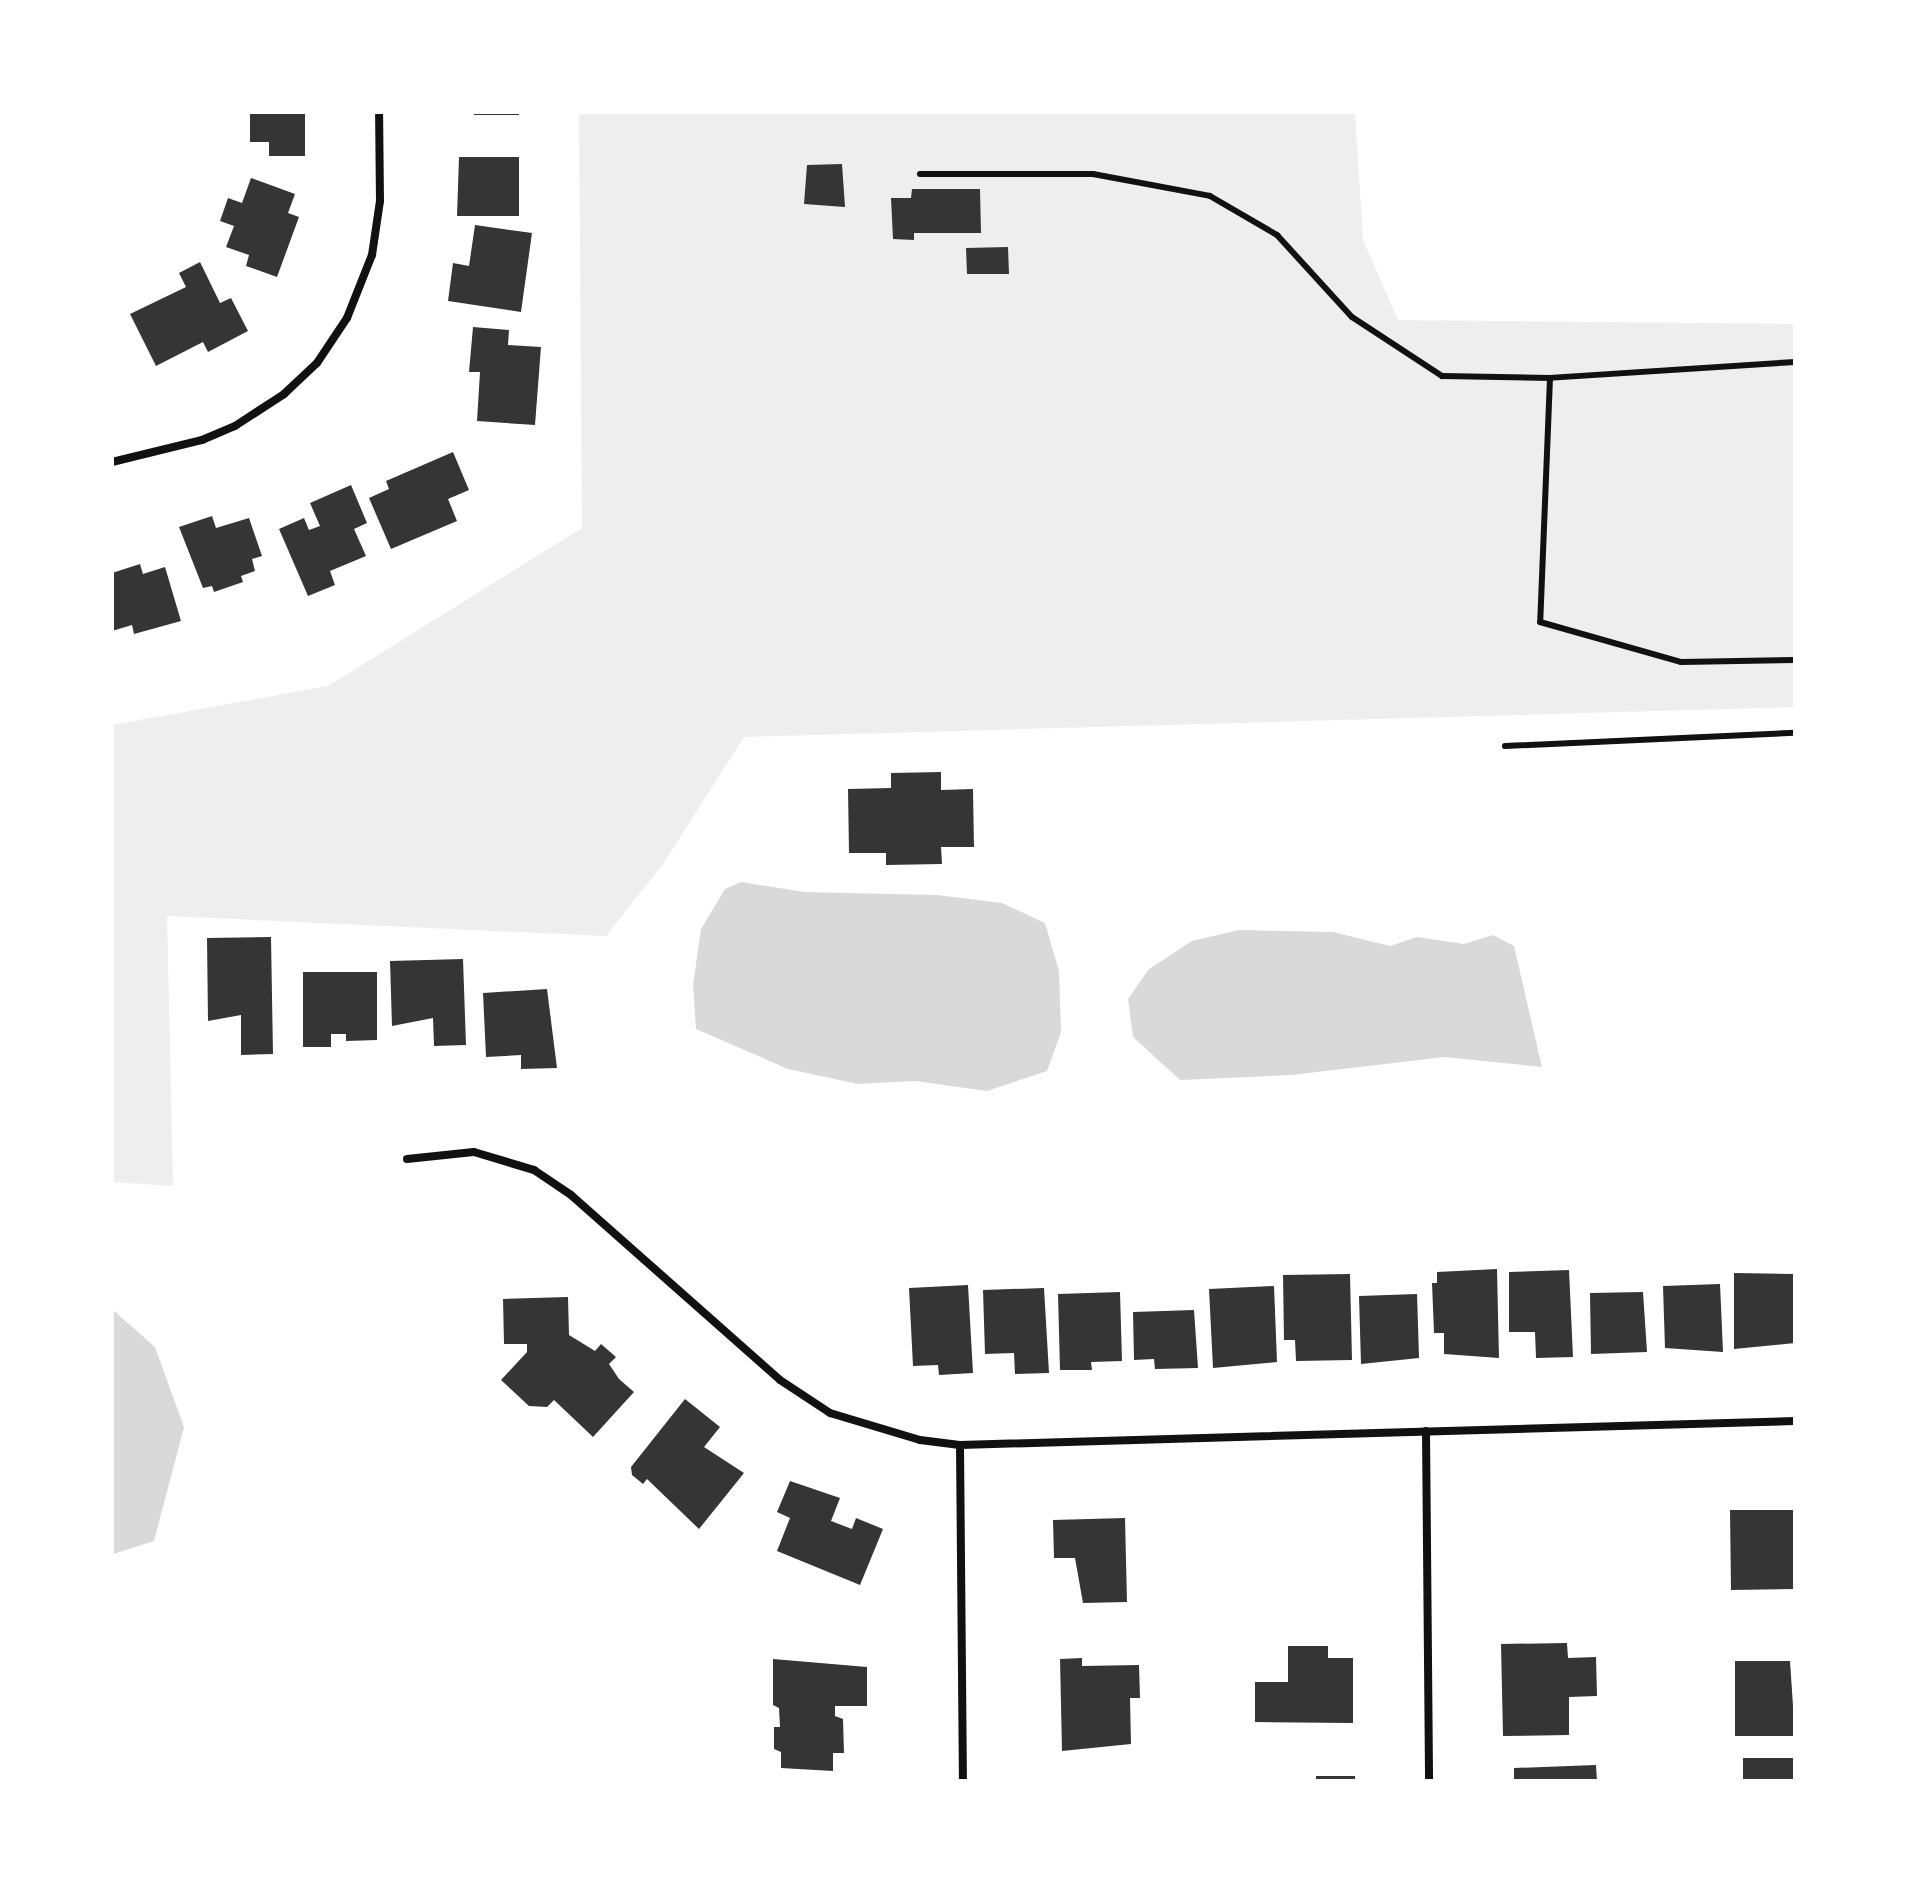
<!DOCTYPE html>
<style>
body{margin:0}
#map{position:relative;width:1907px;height:1893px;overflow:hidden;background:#fff;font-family:"Sofia Sans Condensed",sans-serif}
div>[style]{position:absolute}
.green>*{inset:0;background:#eee}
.water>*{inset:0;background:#d9d9d9}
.building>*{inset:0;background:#353535}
.service>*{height:6px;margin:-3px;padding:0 3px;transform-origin:3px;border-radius:3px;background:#111}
.minor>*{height:8px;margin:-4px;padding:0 4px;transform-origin:4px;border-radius:4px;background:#111}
span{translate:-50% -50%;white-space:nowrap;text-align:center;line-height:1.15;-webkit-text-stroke:7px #fff;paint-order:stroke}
.frame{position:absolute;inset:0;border:114px solid #fff;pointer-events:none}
</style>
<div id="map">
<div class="green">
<i style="clip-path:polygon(579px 112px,1355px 112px,1363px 240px,1398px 320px,1795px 324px,1795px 707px,744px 737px,663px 864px,606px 936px,167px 916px,173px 1186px,112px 1182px,112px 725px,328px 686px,582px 528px)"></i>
</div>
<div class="water">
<i style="clip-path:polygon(741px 882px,804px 892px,937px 895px,1002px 903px,1045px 923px,1059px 971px,1061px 1032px,1047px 1071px,987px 1091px,915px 1081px,858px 1084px,788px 1069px,696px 1029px,693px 985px,701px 929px,725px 889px)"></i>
<i style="clip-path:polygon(1239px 930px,1333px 932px,1390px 946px,1417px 937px,1464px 944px,1493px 935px,1514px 946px,1542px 1067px,1444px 1057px,1292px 1075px,1180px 1080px,1133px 1037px,1128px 999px,1149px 969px,1192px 941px)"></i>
<i style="clip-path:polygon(114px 1311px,155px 1347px,184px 1427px,154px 1541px,113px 1554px)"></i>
</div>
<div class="building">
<i style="clip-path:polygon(250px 112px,305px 112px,305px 156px,269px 156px,269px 142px,250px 142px)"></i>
<i style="clip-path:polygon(474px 112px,519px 112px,519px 115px,474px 115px)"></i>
<i style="clip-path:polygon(459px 157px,519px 157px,519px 216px,457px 216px)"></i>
<i style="clip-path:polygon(842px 164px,845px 207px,804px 204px,807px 165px)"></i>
<i style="clip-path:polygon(251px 178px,295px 194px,288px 213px,299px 217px,277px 277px,246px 266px,249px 255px,226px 247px,234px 226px,220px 221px,228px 198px,242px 203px)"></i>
<i style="clip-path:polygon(912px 189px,980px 189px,981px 233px,914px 233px,914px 240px,893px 239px,891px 198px,911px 198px)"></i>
<i style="clip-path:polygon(475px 225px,532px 233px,521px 312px,448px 301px,453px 263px,469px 266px)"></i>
<i style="clip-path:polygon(1008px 247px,1009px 274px,967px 274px,966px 248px)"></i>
<i style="clip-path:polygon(200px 262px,220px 303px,231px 298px,248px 331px,208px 352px,203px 342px,156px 366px,130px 314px,186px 287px,179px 273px)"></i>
<i style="clip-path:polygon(473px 327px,509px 330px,508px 345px,541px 347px,535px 425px,477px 421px,480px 372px,469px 372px)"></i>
<i style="clip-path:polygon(453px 452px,469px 490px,448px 499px,457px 521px,391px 549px,369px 498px,389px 489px,386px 481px)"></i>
<i style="clip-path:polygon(351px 485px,367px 523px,354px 529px,366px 556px,330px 571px,335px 585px,308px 596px,279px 529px,304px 518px,309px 530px,320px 526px,310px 503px)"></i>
<i style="clip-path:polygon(212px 516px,216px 528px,249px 518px,262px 556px,252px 559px,255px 571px,241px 576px,243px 582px,214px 592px,212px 586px,203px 588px,179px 527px)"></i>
<i style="clip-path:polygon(140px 564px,143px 574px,165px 567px,181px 621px,134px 634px,132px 625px,112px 631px,112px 573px)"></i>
<i style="clip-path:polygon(941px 772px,941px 790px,973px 789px,974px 847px,941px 847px,942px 864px,886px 865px,886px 853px,849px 853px,848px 789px,891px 788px,891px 773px)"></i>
<i style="clip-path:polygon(271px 937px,273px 1054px,241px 1055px,241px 1015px,208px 1021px,207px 938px)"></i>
<i style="clip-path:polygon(463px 959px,466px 1045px,434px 1046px,433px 1018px,392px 1026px,390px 961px)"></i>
<i style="clip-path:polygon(303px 972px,377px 972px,377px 1040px,346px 1041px,346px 1034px,331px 1034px,331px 1047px,303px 1047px)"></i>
<i style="clip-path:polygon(547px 989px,557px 1068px,521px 1069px,521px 1055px,486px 1057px,483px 993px)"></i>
<i style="clip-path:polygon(1497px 1269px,1499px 1358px,1444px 1354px,1444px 1333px,1434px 1333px,1432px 1283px,1437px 1283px,1437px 1272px)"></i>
<i style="clip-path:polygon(1569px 1270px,1573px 1357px,1536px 1358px,1535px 1332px,1509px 1332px,1509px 1272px)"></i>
<i style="clip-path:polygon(1734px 1273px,1795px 1274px,1795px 1343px,1734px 1349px)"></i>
<i style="clip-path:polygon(1350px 1274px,1352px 1360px,1296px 1361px,1295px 1340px,1284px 1340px,1283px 1275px)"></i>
<i style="clip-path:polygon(1720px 1284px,1723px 1352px,1665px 1348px,1663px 1286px)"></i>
<i style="clip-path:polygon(968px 1285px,973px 1373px,939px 1375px,938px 1365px,913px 1366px,909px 1288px)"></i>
<i style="clip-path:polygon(1274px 1286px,1277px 1362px,1213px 1368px,1209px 1289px)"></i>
<i style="clip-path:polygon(1044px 1288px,1049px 1373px,1015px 1374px,1014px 1353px,985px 1354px,983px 1290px)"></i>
<i style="clip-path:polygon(1120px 1292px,1122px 1361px,1091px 1362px,1092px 1370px,1060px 1370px,1058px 1294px)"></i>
<i style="clip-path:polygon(1643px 1292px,1647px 1352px,1591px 1354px,1590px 1293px)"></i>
<i style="clip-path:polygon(1417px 1294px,1419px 1358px,1361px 1364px,1359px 1296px)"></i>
<i style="clip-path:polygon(568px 1297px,569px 1335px,595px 1351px,601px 1344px,616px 1357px,609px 1364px,619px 1379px,634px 1392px,593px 1437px,554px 1400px,547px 1407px,529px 1406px,501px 1380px,527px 1352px,527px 1344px,504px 1344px,503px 1299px)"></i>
<i style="clip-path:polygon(1194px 1310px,1198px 1368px,1155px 1369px,1154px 1359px,1134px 1360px,1133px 1312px)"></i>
<i style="clip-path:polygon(685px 1399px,720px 1427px,704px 1447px,744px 1473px,699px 1529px,647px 1479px,643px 1484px,632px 1475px,631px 1467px)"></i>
<i style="clip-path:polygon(790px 1481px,840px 1498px,831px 1521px,852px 1529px,856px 1518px,883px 1529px,860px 1585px,777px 1551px,790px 1518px,777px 1512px)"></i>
<i style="clip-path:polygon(1730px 1510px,1795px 1510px,1795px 1589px,1731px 1590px)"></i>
<i style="clip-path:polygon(1125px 1518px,1127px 1602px,1083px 1603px,1075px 1558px,1054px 1558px,1053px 1520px)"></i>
<i style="clip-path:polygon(1567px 1643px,1568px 1658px,1596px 1657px,1597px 1696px,1569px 1697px,1569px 1735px,1503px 1736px,1501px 1644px)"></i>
<i style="clip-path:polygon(1288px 1646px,1328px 1646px,1328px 1658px,1353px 1658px,1353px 1723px,1255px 1722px,1255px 1682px,1288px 1682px)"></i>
<i style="clip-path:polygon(1082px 1658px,1082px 1666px,1139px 1665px,1140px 1698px,1130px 1698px,1131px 1744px,1062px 1751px,1060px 1659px)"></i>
<i style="clip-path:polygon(773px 1659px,867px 1667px,867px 1706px,835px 1706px,835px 1716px,843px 1719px,844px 1753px,833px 1753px,833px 1771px,781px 1768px,781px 1752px,774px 1749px,774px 1727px,780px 1727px,779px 1708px,773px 1705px)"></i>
<i style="clip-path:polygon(1735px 1661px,1790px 1661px,1795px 1736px,1735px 1736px)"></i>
<i style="clip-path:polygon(1743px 1758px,1795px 1758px,1795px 1781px,1743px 1781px)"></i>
<i style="clip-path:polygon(1596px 1765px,1597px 1781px,1514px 1781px,1514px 1768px)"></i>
<i style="clip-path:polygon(1316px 1776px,1355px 1776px,1355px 1781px,1316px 1781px)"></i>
</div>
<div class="service">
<i style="left:920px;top:174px;width:173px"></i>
<i style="left:1093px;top:174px;width:119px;rotate:10.6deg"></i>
<i style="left:1210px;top:196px;width:78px;rotate:30.2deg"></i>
<i style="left:1277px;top:235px;width:111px;rotate:47.6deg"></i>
<i style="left:1352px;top:317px;width:108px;rotate:33.2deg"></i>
<i style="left:1442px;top:376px;width:108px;rotate:1.1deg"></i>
<i style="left:1795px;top:362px;width:246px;rotate:176.3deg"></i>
<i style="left:1550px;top:378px;width:244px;rotate:92.3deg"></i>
<i style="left:1540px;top:622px;width:147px;rotate:15.8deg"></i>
<i style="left:1681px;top:662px;width:114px;rotate:-1deg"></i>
<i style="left:1505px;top:746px;width:290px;rotate:-2.6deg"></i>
</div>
<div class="minor">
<i style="left:112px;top:462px;width:93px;rotate:-13.7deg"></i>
<i style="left:202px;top:440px;width:36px;rotate:-23deg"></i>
<i style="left:235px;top:426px;width:59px;rotate:-33.1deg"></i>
<i style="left:284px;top:394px;width:45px;rotate:-43.2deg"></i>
<i style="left:317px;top:363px;width:54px;rotate:-56.3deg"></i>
<i style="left:347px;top:318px;width:68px;rotate:-68.4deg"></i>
<i style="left:372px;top:255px;width:55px;rotate:-81.6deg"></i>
<i style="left:380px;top:201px;width:89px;rotate:-90.6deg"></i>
<i style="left:407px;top:1159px;width:67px;rotate:-6deg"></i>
<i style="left:474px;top:1152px;width:63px;rotate:16.7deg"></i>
<i style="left:534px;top:1170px;width:45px;rotate:34deg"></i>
<i style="left:571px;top:1195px;width:279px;rotate:41.5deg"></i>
<i style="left:780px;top:1380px;width:60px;rotate:33.4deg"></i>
<i style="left:830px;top:1413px;width:94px;rotate:16.7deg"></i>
<i style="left:920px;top:1440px;width:40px;rotate:7.1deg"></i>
<i style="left:960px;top:1445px;width:835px;rotate:-1.65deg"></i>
<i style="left:1426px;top:1431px;width:350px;rotate:89.5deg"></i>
<i style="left:960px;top:1445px;width:336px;rotate:89.5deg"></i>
</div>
<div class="frame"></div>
</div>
